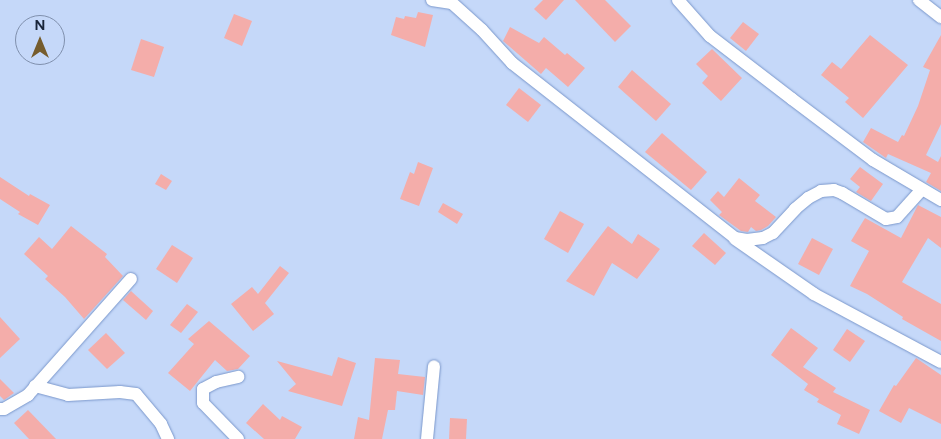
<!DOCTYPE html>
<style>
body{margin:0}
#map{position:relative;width:941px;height:439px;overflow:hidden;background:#c5d8f9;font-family:Figtree,sans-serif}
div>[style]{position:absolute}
.building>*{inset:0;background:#f4adaa}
.roads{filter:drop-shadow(0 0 1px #7a97cb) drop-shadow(0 0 1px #7a97cb)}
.minor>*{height:12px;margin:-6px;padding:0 6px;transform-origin:6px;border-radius:6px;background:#fff}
span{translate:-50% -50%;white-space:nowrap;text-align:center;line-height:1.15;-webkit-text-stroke:4.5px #c5d8f9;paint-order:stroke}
.north{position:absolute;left:15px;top:15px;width:50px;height:50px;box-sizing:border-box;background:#c5d8f9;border:1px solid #8090ad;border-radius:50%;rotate:0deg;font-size:14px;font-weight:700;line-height:20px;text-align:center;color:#19253a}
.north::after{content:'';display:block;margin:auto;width:18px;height:22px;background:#765d2e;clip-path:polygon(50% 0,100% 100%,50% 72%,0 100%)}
</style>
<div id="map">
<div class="building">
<i style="clip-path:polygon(543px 0,564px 0,546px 20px,534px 9px)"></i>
<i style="clip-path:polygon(575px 0,605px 0,631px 26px,615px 42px)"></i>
<i style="clip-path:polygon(418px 12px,433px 15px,425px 47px,391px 35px,396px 17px,404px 19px,405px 16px,416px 18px)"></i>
<i style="clip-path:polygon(234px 14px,252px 21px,242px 46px,224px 38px)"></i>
<i style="clip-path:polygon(743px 22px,759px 34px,746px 51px,730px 38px)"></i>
<i style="clip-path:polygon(510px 27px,539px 43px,544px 37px,565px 55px,567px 53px,585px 68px,568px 87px,546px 68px,541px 74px,503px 41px)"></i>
<i style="clip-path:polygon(870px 35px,908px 65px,863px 118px,845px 102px,849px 98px,821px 75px,832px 62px,841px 69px)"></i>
<i style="clip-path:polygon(941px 35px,941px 124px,926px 155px,938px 162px,941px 156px,941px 191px,926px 182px,931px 173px,888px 154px,886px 158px,863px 142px,871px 128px,898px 142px,902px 135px,904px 136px,918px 106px,930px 70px,923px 67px)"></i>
<i style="clip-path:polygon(141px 39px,164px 47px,154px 77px,131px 70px)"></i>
<i style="clip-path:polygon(712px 49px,742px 78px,721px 101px,702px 83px,708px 76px,696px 64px)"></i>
<i style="clip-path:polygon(632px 70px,671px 104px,656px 121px,618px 87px)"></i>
<i style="clip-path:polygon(519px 88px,541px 105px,528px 122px,506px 105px)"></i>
<i style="clip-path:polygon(662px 133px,707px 172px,691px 190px,645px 152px)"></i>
<i style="clip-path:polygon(418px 162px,433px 168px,419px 206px,400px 199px,410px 172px,414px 174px)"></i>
<i style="clip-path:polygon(860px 167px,883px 184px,871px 201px,856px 192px,860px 187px,850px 179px)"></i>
<i style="clip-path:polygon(161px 174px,172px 181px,166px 190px,155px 184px)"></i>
<i style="clip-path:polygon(0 177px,29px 196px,30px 194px,50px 205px,38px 225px,18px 214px,20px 212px,0 199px)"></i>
<i style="clip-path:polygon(739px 178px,760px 195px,755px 201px,776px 217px,768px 226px,761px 230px,756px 231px,751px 227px,748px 232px,741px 231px,719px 215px,722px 212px,710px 200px,718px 191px,724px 197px)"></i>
<i style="clip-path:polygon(443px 203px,463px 214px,457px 224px,438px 212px)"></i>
<i style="clip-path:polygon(918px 205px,941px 217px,941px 248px,928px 238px,902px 282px,941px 304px,941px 341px,902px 319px,903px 317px,867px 294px,850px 286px,869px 251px,851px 241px,865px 218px,901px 238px)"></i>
<i style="clip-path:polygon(560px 211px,584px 224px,568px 253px,544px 239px)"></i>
<i style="clip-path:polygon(71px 226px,107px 254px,105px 257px,123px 276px,84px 319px,65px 297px,45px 279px,48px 276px,24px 254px,39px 237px,52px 249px)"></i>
<i style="clip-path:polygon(608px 226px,632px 244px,638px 234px,660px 249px,637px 279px,612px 263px,594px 296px,566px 281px)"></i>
<i style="clip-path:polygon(704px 233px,726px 253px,715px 265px,692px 246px)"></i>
<i style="clip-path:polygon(812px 238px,833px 249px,819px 275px,798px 264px)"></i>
<i style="clip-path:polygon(172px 245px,193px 258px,177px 283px,156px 269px)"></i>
<i style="clip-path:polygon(280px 266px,289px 273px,265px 303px,274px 314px,253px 331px,231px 304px,252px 287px,258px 294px)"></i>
<i style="clip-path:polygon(131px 291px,153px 311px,146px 320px,123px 300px)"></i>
<i style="clip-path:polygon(187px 304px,198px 312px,181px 333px,170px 325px)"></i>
<i style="clip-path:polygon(0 317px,20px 339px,0 358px)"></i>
<i style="clip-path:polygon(209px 321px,250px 356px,238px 369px,227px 371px,215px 360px,190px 391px,168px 373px,194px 344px,188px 339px)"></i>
<i style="clip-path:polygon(791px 328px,818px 348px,803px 367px,836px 388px,833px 392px,870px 410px,859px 434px,837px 424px,841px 415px,817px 402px,819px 399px,804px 390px,808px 384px,771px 355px)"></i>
<i style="clip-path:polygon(847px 329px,865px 341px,850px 362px,833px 350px)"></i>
<i style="clip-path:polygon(106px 333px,125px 353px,107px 369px,88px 350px)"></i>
<i style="clip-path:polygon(338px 357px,356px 363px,342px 406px,288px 391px,296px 384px,277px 361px,332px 376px)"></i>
<i style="clip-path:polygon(375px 358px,400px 360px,398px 374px,425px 377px,423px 395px,397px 391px,395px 410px,388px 410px,382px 439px,354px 439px,358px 417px,369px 420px)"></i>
<i style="clip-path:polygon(916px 358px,941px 375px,941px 424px,909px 408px,901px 423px,879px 411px,894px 385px,896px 386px)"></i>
<i style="clip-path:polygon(0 379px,14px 393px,4px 400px,0 396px)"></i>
<i style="clip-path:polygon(263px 404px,280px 420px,282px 416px,302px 427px,295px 439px,264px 439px,246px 423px)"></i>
<i style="clip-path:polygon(28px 410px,56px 439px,29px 439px,14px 423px)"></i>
<i style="clip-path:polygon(450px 418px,467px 419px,466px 439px,449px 439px)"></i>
</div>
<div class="roads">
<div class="minor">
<i style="left:432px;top:0;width:20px;rotate:9deg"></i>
<i style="left:452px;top:3px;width:40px;rotate:42deg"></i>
<i style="left:482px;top:30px;width:45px;rotate:47.7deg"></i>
<i style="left:512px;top:63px;width:283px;rotate:38.1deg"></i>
<i style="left:735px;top:238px;width:12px;rotate:9deg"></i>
<i style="left:747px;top:240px;width:16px;rotate:-7deg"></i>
<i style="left:763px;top:238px;width:11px;rotate:-27deg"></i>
<i style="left:773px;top:233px;width:33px;rotate:-47deg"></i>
<i style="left:795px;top:209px;width:17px;rotate:-40deg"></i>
<i style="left:808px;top:198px;width:15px;rotate:-28deg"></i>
<i style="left:821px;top:191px;width:13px;rotate:-4deg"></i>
<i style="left:834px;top:190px;width:9px;rotate:21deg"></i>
<i style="left:842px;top:193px;width:51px;rotate:30.6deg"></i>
<i style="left:886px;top:219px;width:11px;rotate:-10deg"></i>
<i style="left:897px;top:217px;width:36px;rotate:-48deg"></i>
<i style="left:678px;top:0;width:48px;rotate:48.4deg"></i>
<i style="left:710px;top:36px;width:103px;rotate:37.5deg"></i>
<i style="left:792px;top:99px;width:101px;rotate:37deg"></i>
<i style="left:873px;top:160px;width:79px;rotate:30.5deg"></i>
<i style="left:919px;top:0;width:28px;rotate:38deg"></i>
<i style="left:735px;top:239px;width:96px;rotate:34.8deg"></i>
<i style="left:814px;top:294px;width:144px;rotate:28.2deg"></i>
<i style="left:35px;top:386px;width:34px;rotate:15deg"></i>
<i style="left:68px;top:395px;width:52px;rotate:-3.3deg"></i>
<i style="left:120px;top:392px;width:16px;rotate:7deg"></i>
<i style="left:136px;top:394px;width:39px;rotate:50deg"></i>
<i style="left:161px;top:424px;width:17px;rotate:65deg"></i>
<i style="left:0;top:409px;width:4px"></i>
<i style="left:4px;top:409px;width:28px;rotate:-30deg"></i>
<i style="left:28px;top:395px;width:155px;rotate:-48.4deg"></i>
<i style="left:238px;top:439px;width:50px;rotate:-134.2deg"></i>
<i style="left:203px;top:403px;width:14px;rotate:-90deg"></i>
<i style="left:203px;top:389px;width:15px;rotate:-28deg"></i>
<i style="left:216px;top:382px;width:23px;rotate:-13deg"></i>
<i style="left:427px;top:439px;width:73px;rotate:-84.5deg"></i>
</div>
</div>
<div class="north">N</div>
</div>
